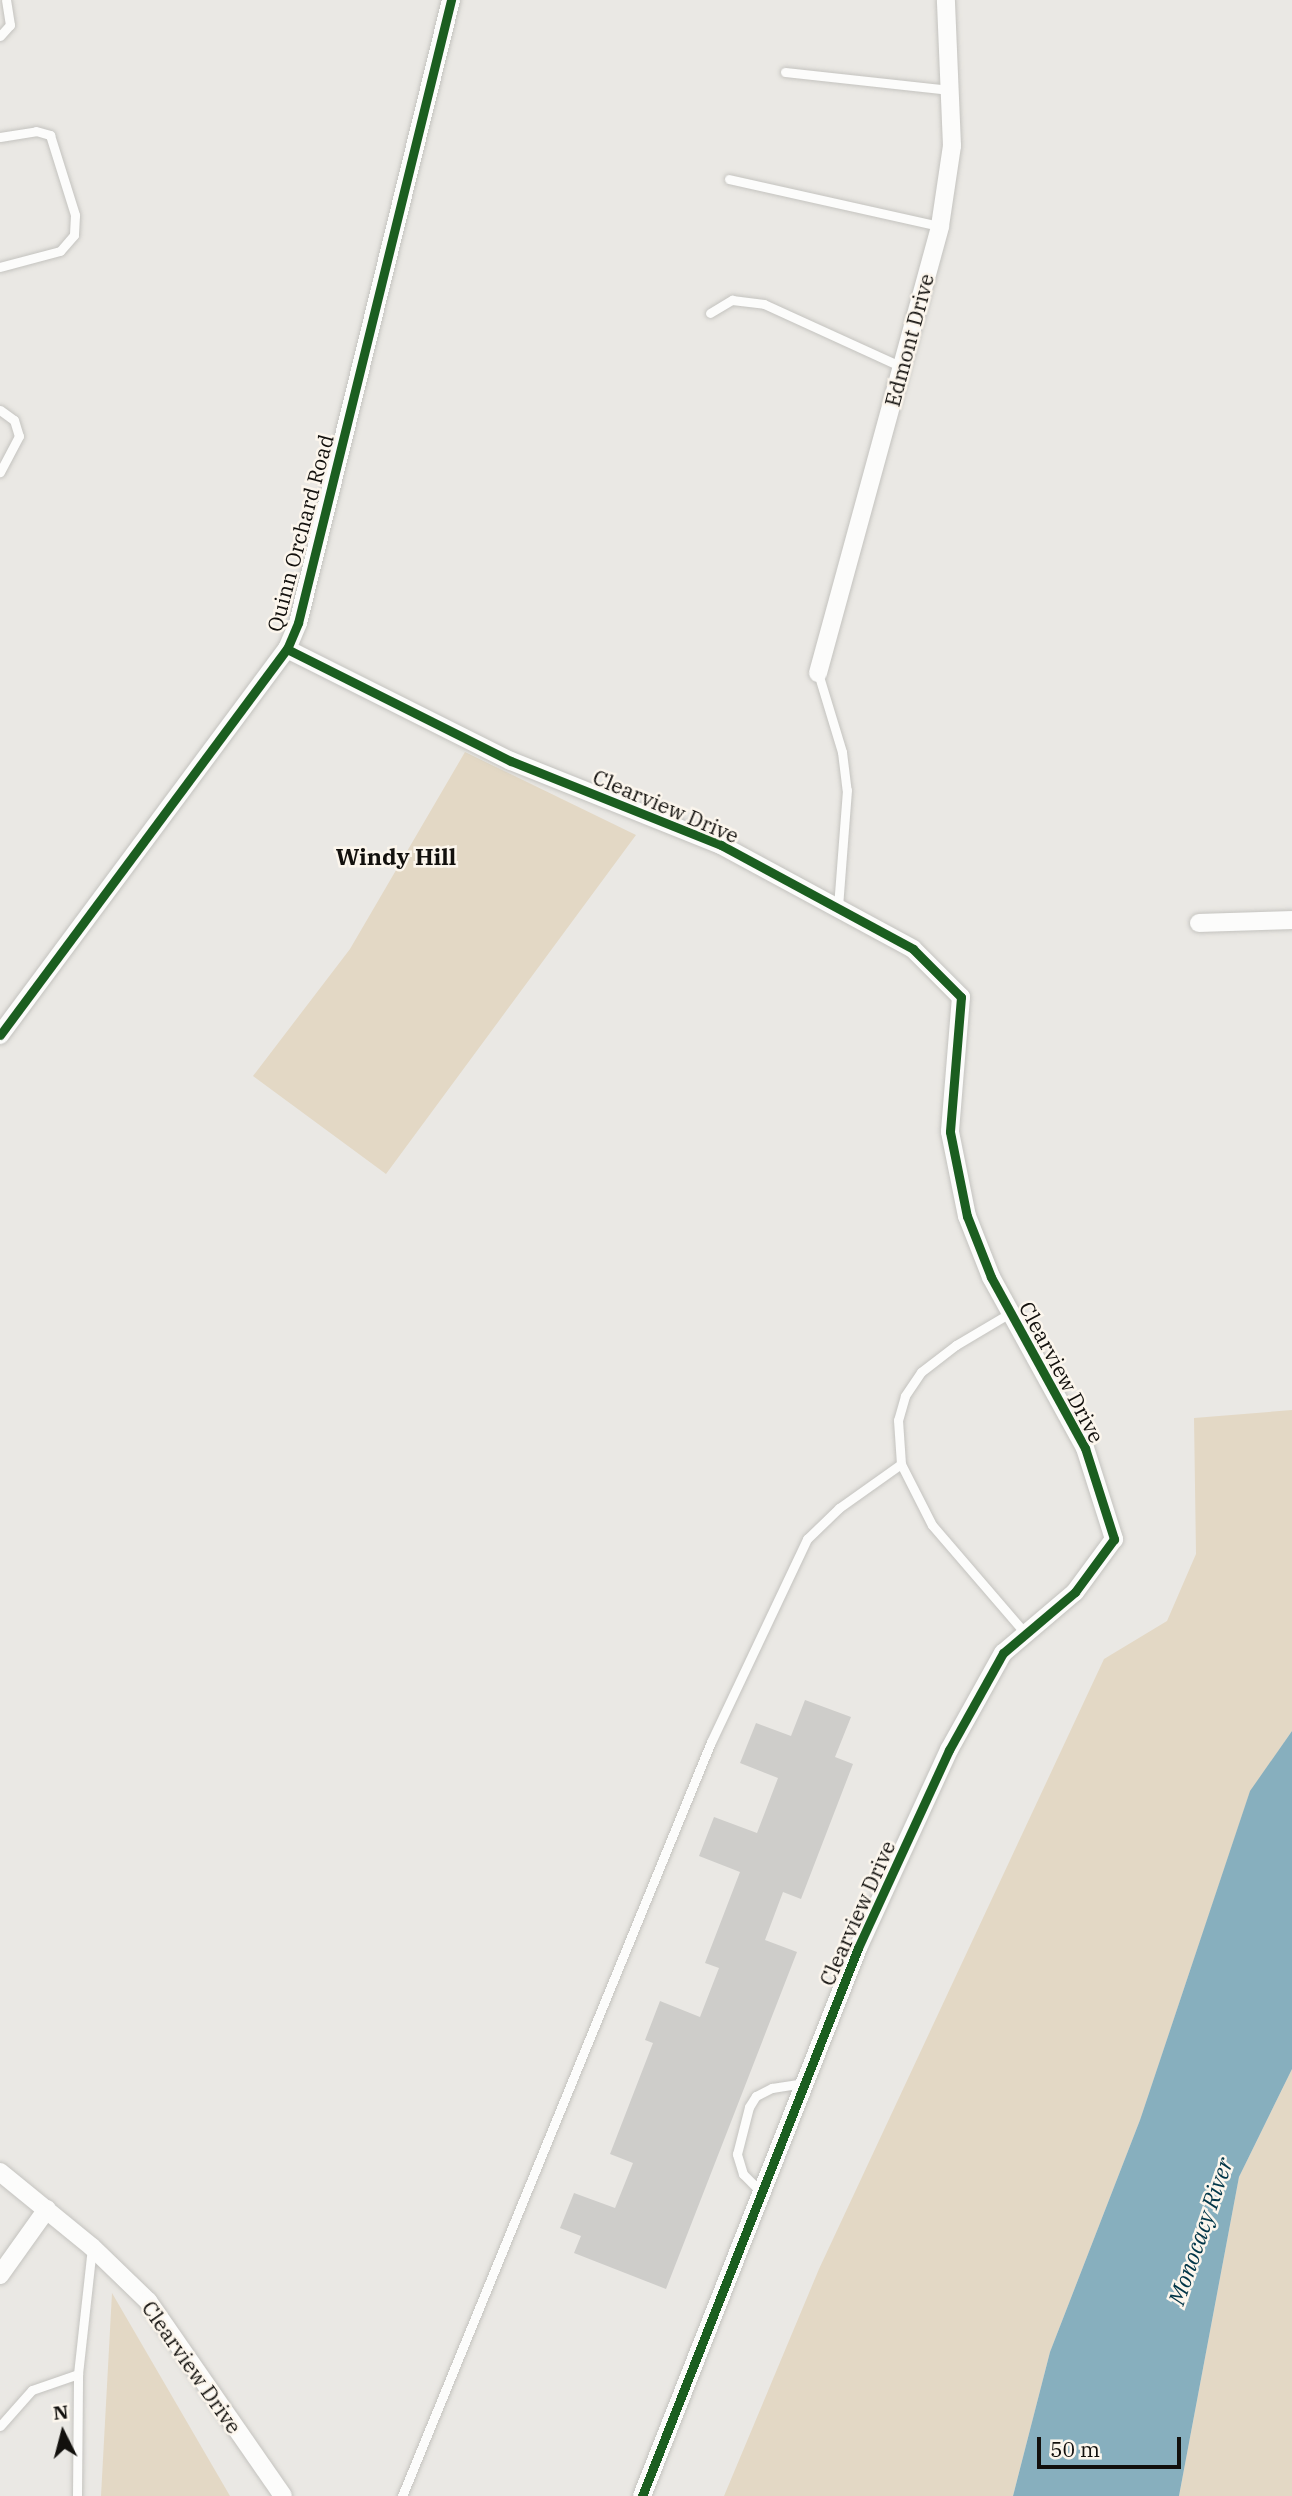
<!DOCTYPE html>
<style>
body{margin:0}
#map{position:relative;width:1292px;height:2496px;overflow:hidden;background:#eae8e4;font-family:"IBM Plex Serif",serif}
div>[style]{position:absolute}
.green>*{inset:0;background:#e3d8c5}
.water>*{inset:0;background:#87afbe}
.building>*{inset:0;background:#cecdca}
.roads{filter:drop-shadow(0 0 2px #c4c3bf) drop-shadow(0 0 2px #c4c3bf)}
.service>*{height:9px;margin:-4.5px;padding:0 4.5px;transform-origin:4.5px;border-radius:4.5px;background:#fcfcfb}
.minor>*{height:18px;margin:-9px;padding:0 9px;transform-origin:9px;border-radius:9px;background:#fcfcfb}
.cycleway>*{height:9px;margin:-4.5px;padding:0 4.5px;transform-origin:4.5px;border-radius:4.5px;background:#1b5e20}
span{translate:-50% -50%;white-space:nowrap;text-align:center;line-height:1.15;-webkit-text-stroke:5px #fcf6ed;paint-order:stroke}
.street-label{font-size:21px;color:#12100d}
.neighbourhood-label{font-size:23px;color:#12100d;font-weight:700}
.water-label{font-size:23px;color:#003547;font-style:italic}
.north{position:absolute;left:28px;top:2398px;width:70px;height:70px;-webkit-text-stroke:5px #fcf6ed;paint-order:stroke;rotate:354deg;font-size:19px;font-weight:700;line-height:28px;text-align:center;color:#12100d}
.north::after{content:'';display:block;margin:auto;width:24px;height:32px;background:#12100d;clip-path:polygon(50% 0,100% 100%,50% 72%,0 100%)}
.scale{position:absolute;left:1037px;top:2437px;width:144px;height:32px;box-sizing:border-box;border:4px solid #12100d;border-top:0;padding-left:9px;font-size:21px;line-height:24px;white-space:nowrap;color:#12100d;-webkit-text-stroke:5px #fcf6ed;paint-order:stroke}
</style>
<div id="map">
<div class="green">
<i style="clip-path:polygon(465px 752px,636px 835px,386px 1174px,253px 1076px,350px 949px)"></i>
<i style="clip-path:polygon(1292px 1410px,1292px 1731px,1250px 1792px,1140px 2120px,1050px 2352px,1013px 2496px,724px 2496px,819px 2269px,1104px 1659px,1167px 1621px,1196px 1554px,1194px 1418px)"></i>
<i style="clip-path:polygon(1292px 2069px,1292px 2496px,1179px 2496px,1239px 2177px)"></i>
<i style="clip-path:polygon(112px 2293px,230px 2496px,101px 2496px)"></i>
</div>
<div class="water">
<i style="clip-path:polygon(1292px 1731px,1292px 2069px,1239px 2177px,1179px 2496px,1013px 2496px,1050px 2352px,1140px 2120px,1250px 1791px)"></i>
</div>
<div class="building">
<i style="clip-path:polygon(805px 1700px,851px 1717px,835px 1757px,853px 1764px,801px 1899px,783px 1892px,765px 1940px,797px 1952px,666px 2289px,574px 2253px,581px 2236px,560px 2228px,574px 2193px,615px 2208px,633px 2163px,610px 2154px,653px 2043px,645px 2040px,660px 2001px,700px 2017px,719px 1968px,705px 1963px,740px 1872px,699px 1856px,714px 1817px,757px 1833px,778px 1778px,740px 1763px,756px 1723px,791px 1736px)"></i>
</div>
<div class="roads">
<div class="service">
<i style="left:0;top:36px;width:15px;rotate:-48deg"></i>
<i style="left:10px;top:25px;width:25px;rotate:-99deg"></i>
<i style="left:785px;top:72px;width:166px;rotate:6.2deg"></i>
<i style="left:0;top:137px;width:36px;rotate:-9deg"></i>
<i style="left:36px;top:131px;width:15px;rotate:16deg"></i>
<i style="left:50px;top:135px;width:84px;rotate:72.6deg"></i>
<i style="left:75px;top:215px;width:20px;rotate:93deg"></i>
<i style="left:74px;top:235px;width:21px;rotate:131deg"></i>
<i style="left:60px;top:251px;width:62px;rotate:165.1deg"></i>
<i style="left:729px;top:179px;width:216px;rotate:12.6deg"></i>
<i style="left:710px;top:313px;width:26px;rotate:-31deg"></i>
<i style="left:732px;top:300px;width:32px;rotate:7deg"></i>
<i style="left:764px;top:304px;width:152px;rotate:24.5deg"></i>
<i style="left:0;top:410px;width:17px;rotate:36deg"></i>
<i style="left:14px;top:420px;width:17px;rotate:73deg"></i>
<i style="left:19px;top:436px;width:41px;rotate:117.8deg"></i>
<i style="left:818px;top:673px;width:83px;rotate:73.1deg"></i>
<i style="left:842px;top:752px;width:38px;rotate:83deg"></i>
<i style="left:847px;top:790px;width:118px;rotate:94.4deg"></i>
<i style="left:1010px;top:1313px;width:63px;rotate:149.3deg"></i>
<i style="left:956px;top:1345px;width:44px;rotate:142.4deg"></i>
<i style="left:921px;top:1372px;width:29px;rotate:124deg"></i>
<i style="left:905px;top:1396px;width:25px;rotate:106deg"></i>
<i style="left:898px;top:1420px;width:44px;rotate:86.1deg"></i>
<i style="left:901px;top:1464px;width:68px;rotate:63.1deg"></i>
<i style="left:932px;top:1525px;width:143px;rotate:49.3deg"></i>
<i style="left:762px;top:2193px;width:27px;rotate:-135deg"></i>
<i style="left:743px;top:2174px;width:21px;rotate:-107deg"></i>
<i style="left:737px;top:2154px;width:49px;rotate:-75.7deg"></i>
<i style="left:749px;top:2107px;width:13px;rotate:-58deg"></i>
<i style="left:756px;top:2096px;width:18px;rotate:-27deg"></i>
<i style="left:772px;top:2088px;width:33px;rotate:-9deg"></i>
<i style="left:0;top:2426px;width:48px;rotate:-48.4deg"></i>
<i style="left:32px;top:2390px;width:49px;rotate:-19.2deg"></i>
<i style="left:77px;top:2496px;width:122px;rotate:-89.5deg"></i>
<i style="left:78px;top:2374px;width:128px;rotate:-83.7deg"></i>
<i style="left:402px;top:2496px;width:815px;rotate:-67.72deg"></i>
<i style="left:711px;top:1742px;width:225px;rotate:-64.7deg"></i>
<i style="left:807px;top:1539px;width:45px;rotate:-44.1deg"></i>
<i style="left:839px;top:1508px;width:76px;rotate:-35.4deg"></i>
</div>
<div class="minor">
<i style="left:287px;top:649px;width:250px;rotate:26.6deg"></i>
<i style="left:511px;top:761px;width:226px;rotate:21.8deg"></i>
<i style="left:721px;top:845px;width:218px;rotate:28.4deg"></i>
<i style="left:913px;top:949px;width:68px;rotate:45deg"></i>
<i style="left:961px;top:997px;width:135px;rotate:94.7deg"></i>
<i style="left:950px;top:1132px;width:86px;rotate:78.6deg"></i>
<i style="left:967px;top:1216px;width:66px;rotate:68.5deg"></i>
<i style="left:991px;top:1277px;width:195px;rotate:61.2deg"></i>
<i style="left:1085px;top:1448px;width:96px;rotate:72.3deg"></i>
<i style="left:1114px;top:1539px;width:66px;rotate:126.3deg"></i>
<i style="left:1075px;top:1592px;width:94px;rotate:139.7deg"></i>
<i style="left:1003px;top:1653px;width:111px;rotate:119.1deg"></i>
<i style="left:949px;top:1750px;width:218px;rotate:114.7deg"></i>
<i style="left:858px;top:1948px;width:589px;rotate:111.51deg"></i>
<i style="left:818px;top:673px;width:463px;rotate:-74.7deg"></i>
<i style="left:940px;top:226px;width:81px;rotate:-81.5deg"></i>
<i style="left:952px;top:146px;width:146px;rotate:-92.4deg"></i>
<i style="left:1199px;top:923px;width:93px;rotate:-1.8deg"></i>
<i style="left:0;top:1035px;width:481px;rotate:-53.4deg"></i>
<i style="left:287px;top:649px;width:28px;rotate:-67deg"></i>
<i style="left:298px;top:623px;width:642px;rotate:-76.2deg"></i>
<i style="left:0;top:2172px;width:119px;rotate:39.2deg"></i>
<i style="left:92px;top:2247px;width:78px;rotate:44deg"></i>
<i style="left:148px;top:2301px;width:237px;rotate:55.3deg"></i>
<i style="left:0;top:2275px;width:81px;rotate:-54.5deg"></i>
</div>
</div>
<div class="cycleway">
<i style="left:287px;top:649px;width:250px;rotate:26.6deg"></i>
<i style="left:511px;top:761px;width:226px;rotate:21.8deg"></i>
<i style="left:721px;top:845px;width:218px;rotate:28.4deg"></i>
<i style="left:913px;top:949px;width:68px;rotate:45deg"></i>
<i style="left:961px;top:997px;width:135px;rotate:94.7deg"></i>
<i style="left:950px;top:1132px;width:86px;rotate:78.6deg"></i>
<i style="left:967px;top:1216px;width:66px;rotate:68.5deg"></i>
<i style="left:991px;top:1277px;width:195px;rotate:61.2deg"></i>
<i style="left:1085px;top:1448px;width:96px;rotate:72.3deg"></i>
<i style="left:1114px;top:1539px;width:66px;rotate:126.3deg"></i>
<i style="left:1075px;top:1592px;width:94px;rotate:139.7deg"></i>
<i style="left:1003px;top:1653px;width:111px;rotate:119.1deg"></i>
<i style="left:949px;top:1750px;width:218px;rotate:114.7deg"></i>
<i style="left:858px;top:1948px;width:589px;rotate:111.51deg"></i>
<i style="left:0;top:1035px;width:481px;rotate:-53.4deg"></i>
<i style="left:287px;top:649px;width:28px;rotate:-67deg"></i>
<i style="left:298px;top:623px;width:642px;rotate:-76.2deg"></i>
</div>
<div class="street-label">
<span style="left:909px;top:340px;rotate:-75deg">Edmont Drive</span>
<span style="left:300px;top:533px;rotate:-75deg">Quinn Orchard Road</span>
<span style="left:666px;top:806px;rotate:23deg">Clearview Drive</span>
<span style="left:1062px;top:1372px;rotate:62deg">Clearview Drive</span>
<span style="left:857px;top:1913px;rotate:-66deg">Clearview Drive</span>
<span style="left:192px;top:2367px;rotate:55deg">Clearview Drive</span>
</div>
<div class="neighbourhood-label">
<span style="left:396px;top:856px">Windy Hill</span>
</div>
<div class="water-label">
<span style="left:1200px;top:2231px;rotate:-71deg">Monocacy River</span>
</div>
<div class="north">N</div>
<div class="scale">50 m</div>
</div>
